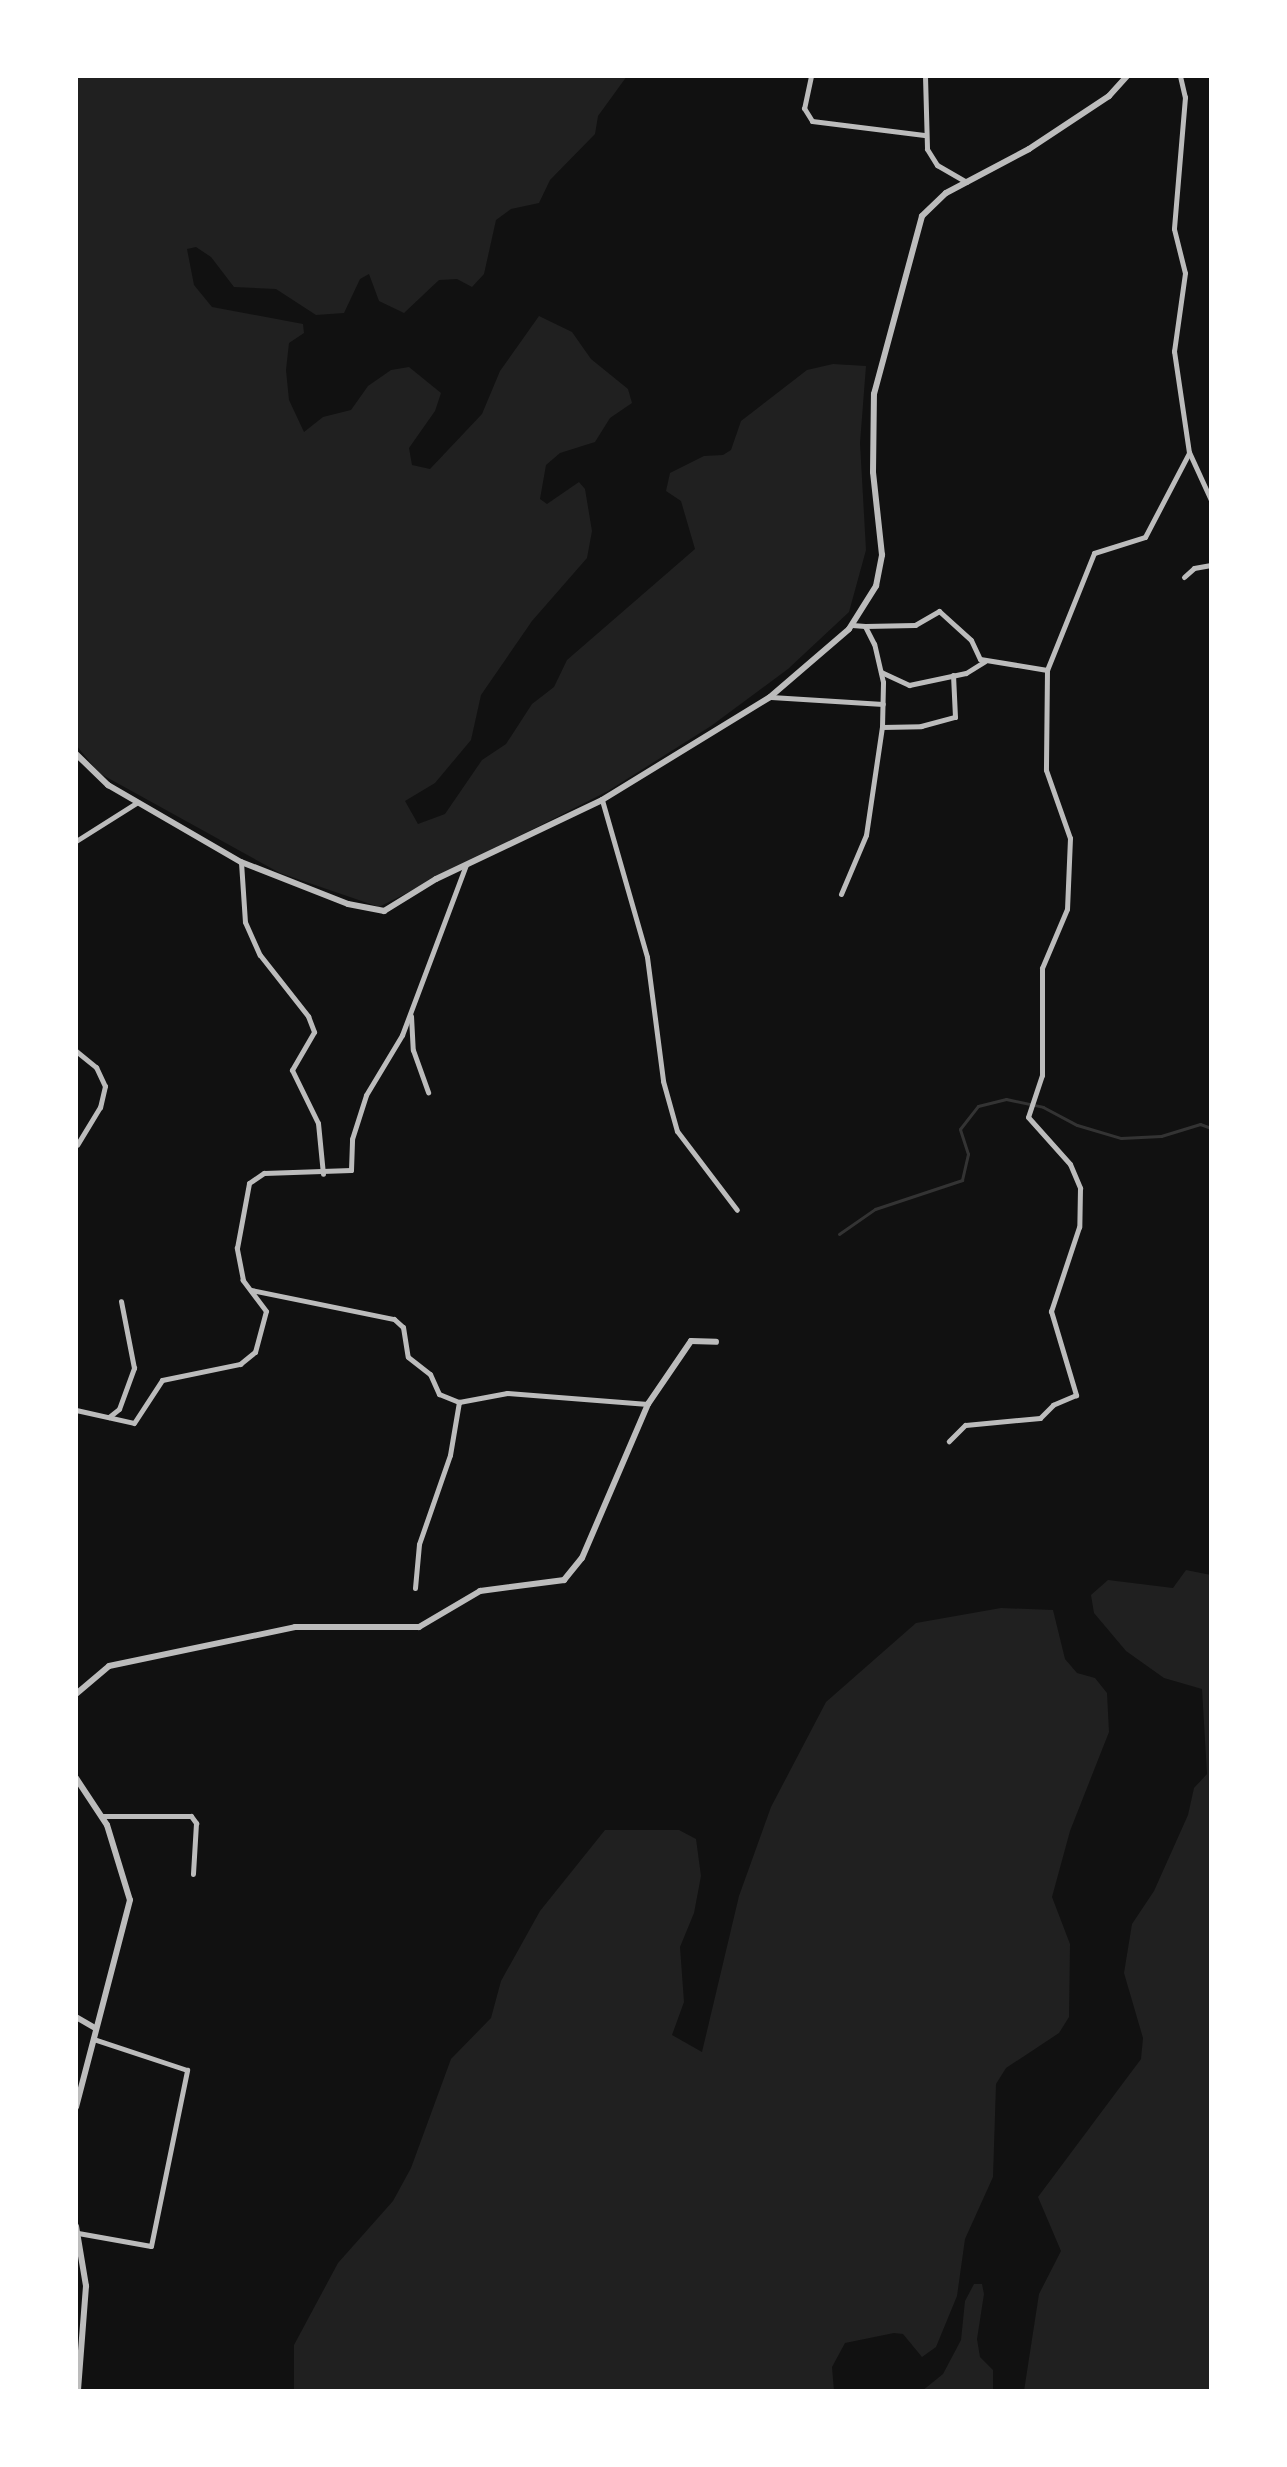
<!DOCTYPE html>
<style>
body{margin:0}
#map{position:relative;width:1287px;height:2467px;overflow:hidden;background:#111;font-family:"Roboto Condensed",sans-serif}
div>[style]{position:absolute}
.green>*{inset:0;background:#202020}
.stream>*{height:3px;margin:-1.5px;padding:0 1.5px;transform-origin:1.5px;border-radius:1.5px;background:#333}
.minor>*{height:5px;margin:-2.5px;padding:0 2.5px;transform-origin:2.5px;border-radius:2.5px;background:#bcbcbc}
.tertiary>*{height:6px;margin:-3px;padding:0 3px;transform-origin:3px;border-radius:3px;background:#bcbcbc}
span{translate:-50% -50%;white-space:nowrap;text-align:center;line-height:1.15;-webkit-text-stroke:6px #fff;paint-order:stroke}
.frame{position:absolute;inset:0;border:78px solid #fff;pointer-events:none}
</style>
<div id="map">
<div class="green">
<i style="clip-path:polygon(76px 76px,627px 76px,598px 116px,595px 134px,550px 180px,539px 203px,511px 209px,496px 220px,484px 274px,472px 287px,457px 279px,439px 280px,404px 313px,379px 301px,369px 274px,360px 279px,344px 313px,316px 315px,276px 289px,234px 287px,211px 257px,196px 247px,187px 249px,194px 285px,212px 307px,303px 324px,304px 333px,289px 343px,286px 370px,289px 400px,304px 432px,323px 417px,351px 410px,368px 386px,391px 370px,409px 367px,441px 393px,435px 411px,409px 448px,412px 465px,430px 469px,482px 414px,500px 371px,539px 316px,572px 332px,591px 359px,628px 389px,632px 403px,610px 418px,595px 442px,560px 453px,546px 465px,540px 499px,547px 504px,579px 482px,585px 489px,592px 531px,587px 558px,532px 621px,481px 695px,471px 740px,435px 783px,405px 801px,418px 824px,445px 814px,482px 760px,506px 744px,532px 704px,554px 687px,567px 660px,695px 549px,681px 501px,666px 491px,670px 473px,704px 456px,723px 455px,731px 450px,741px 421px,807px 370px,833px 364px,866px 366px,860px 443px,866px 550px,849px 612px,788px 669px,711px 726px,608px 791px,379px 907px,280px 873px,99px 773px,76px 745px)"></i>
<i style="clip-path:polygon(1186px 1570px,1211px 1575px,1211px 2391px,1024px 2391px,1039px 2294px,1061px 2251px,1038px 2197px,1141px 2059px,1143px 2038px,1124px 1973px,1132px 1924px,1154px 1891px,1188px 1815px,1194px 1788px,1207px 1774px,1202px 1689px,1164px 1678px,1126px 1651px,1094px 1613px,1091px 1595px,1108px 1580px,1173px 1588px)"></i>
<i style="clip-path:polygon(1001px 1608px,1053px 1610px,1065px 1659px,1077px 1673px,1095px 1678px,1107px 1693px,1109px 1732px,1070px 1831px,1052px 1897px,1070px 1944px,1069px 2017px,1059px 2033px,1006px 2068px,996px 2084px,993px 2177px,965px 2239px,957px 2296px,936px 2347px,922px 2357px,903px 2334px,894px 2333px,845px 2343px,832px 2367px,834px 2391px,294px 2391px,294px 2345px,338px 2263px,393px 2201px,411px 2168px,451px 2059px,491px 2018px,501px 1981px,540px 1911px,605px 1830px,679px 1830px,696px 1839px,701px 1876px,694px 1913px,680px 1947px,684px 2002px,672px 2035px,702px 2052px,739px 1896px,771px 1807px,826px 1702px,916px 1623px)"></i>
<i style="clip-path:polygon(974px 2284px,982px 2284px,984px 2294px,977px 2339px,980px 2357px,993px 2370px,993px 2391px,922px 2391px,943px 2374px,961px 2340px,965px 2301px)"></i>
</div>
<div class="stream">
<i style="left:839px;top:1234px;width:44px;rotate:-34.8deg"></i>
<i style="left:875px;top:1209px;width:92px;rotate:-18.4deg"></i>
<i style="left:962px;top:1180px;width:27px;rotate:-77deg"></i>
<i style="left:968px;top:1154px;width:26px;rotate:-108deg"></i>
<i style="left:960px;top:1129px;width:29px;rotate:-52deg"></i>
<i style="left:978px;top:1106px;width:29px;rotate:-14deg"></i>
<i style="left:1006px;top:1099px;width:38px;rotate:12deg"></i>
<i style="left:1043px;top:1107px;width:38px;rotate:28deg"></i>
<i style="left:1077px;top:1125px;width:46px;rotate:16.5deg"></i>
<i style="left:1121px;top:1138px;width:40px;rotate:-2.9deg"></i>
<i style="left:1161px;top:1136px;width:41px;rotate:-17.1deg"></i>
<i style="left:1200px;top:1124px;width:12px;rotate:20deg"></i>
</div>
<div class="minor">
<i style="left:811px;top:76px;width:33px;rotate:102deg"></i>
<i style="left:804px;top:108px;width:15px;rotate:58deg"></i>
<i style="left:812px;top:121px;width:113px;rotate:7.1deg"></i>
<i style="left:925px;top:76px;width:73px;rotate:88.4deg"></i>
<i style="left:927px;top:149px;width:19px;rotate:58deg"></i>
<i style="left:937px;top:165px;width:34px;rotate:30deg"></i>
<i style="left:1180px;top:76px;width:22px;rotate:77deg"></i>
<i style="left:1185px;top:97px;width:132px;rotate:94.8deg"></i>
<i style="left:1174px;top:229px;width:45px;rotate:76deg"></i>
<i style="left:1185px;top:273px;width:79px;rotate:98deg"></i>
<i style="left:1174px;top:351px;width:102px;rotate:81.6deg"></i>
<i style="left:1189px;top:452px;width:53px;rotate:65.4deg"></i>
<i style="left:1184px;top:577px;width:13px;rotate:-42deg"></i>
<i style="left:1194px;top:568px;width:17px;rotate:-10deg"></i>
<i style="left:865px;top:626px;width:50px;rotate:-1.1deg"></i>
<i style="left:915px;top:625px;width:28px;rotate:-30deg"></i>
<i style="left:939px;top:611px;width:43px;rotate:42.2deg"></i>
<i style="left:971px;top:640px;width:21px;rotate:65deg"></i>
<i style="left:980px;top:659px;width:68px;rotate:9.3deg"></i>
<i style="left:1047px;top:670px;width:100px;rotate:90.6deg"></i>
<i style="left:1046px;top:770px;width:72px;rotate:70.6deg"></i>
<i style="left:1070px;top:838px;width:71px;rotate:92.4deg"></i>
<i style="left:1067px;top:909px;width:64px;rotate:113deg"></i>
<i style="left:1042px;top:968px;width:107px;rotate:90deg"></i>
<i style="left:1042px;top:1075px;width:44px;rotate:108.4deg"></i>
<i style="left:1028px;top:1117px;width:63px;rotate:48.2deg"></i>
<i style="left:1070px;top:1164px;width:26px;rotate:67deg"></i>
<i style="left:1080px;top:1188px;width:39px;rotate:91deg"></i>
<i style="left:1079px;top:1227px;width:89px;rotate:108.4deg"></i>
<i style="left:1051px;top:1311px;width:88px;rotate:73.4deg"></i>
<i style="left:1076px;top:1395px;width:25px;rotate:157deg"></i>
<i style="left:1053px;top:1405px;width:18px;rotate:135deg"></i>
<i style="left:1040px;top:1418px;width:75px;rotate:174.7deg"></i>
<i style="left:965px;top:1425px;width:23px;rotate:135deg"></i>
<i style="left:1047px;top:670px;width:126px;rotate:-68.1deg"></i>
<i style="left:1094px;top:553px;width:53px;rotate:-17.4deg"></i>
<i style="left:1145px;top:537px;width:95px;rotate:-62.4deg"></i>
<i style="left:881px;top:672px;width:31px;rotate:25deg"></i>
<i style="left:909px;top:685px;width:58px;rotate:-11.9deg"></i>
<i style="left:966px;top:673px;width:22px;rotate:-32deg"></i>
<i style="left:771px;top:697px;width:112px;rotate:3.6deg"></i>
<i style="left:882px;top:727px;width:39px;rotate:-1deg"></i>
<i style="left:921px;top:726px;width:35px;rotate:-15deg"></i>
<i style="left:955px;top:717px;width:42px;rotate:-92.7deg"></i>
<i style="left:602px;top:800px;width:163px;rotate:74deg"></i>
<i style="left:647px;top:957px;width:125px;rotate:82.6deg"></i>
<i style="left:663px;top:1081px;width:52px;rotate:74.4deg"></i>
<i style="left:677px;top:1131px;width:99px;rotate:52.8deg"></i>
<i style="left:76px;top:841px;width:71px;rotate:-32.3deg"></i>
<i style="left:241px;top:862px;width:60px;rotate:86.2deg"></i>
<i style="left:245px;top:922px;width:36px;rotate:66deg"></i>
<i style="left:260px;top:955px;width:78px;rotate:51.8deg"></i>
<i style="left:308px;top:1016px;width:17px;rotate:69deg"></i>
<i style="left:314px;top:1032px;width:44px;rotate:120.1deg"></i>
<i style="left:292px;top:1070px;width:59px;rotate:63.9deg"></i>
<i style="left:318px;top:1123px;width:51px;rotate:84.4deg"></i>
<i style="left:841px;top:894px;width:64px;rotate:-67deg"></i>
<i style="left:866px;top:835px;width:109px;rotate:-81.6deg"></i>
<i style="left:882px;top:727px;width:45px;rotate:-88.7deg"></i>
<i style="left:883px;top:682px;width:39px;rotate:-103deg"></i>
<i style="left:874px;top:644px;width:20px;rotate:-117deg"></i>
<i style="left:865px;top:626px;width:13px;rotate:-176deg"></i>
<i style="left:411px;top:1016px;width:34px;rotate:87deg"></i>
<i style="left:413px;top:1050px;width:45px;rotate:70.3deg"></i>
<i style="left:76px;top:1051px;width:26px;rotate:39deg"></i>
<i style="left:96px;top:1067px;width:21px;rotate:65deg"></i>
<i style="left:105px;top:1086px;width:22px;rotate:103deg"></i>
<i style="left:100px;top:1107px;width:44px;rotate:121.2deg"></i>
<i style="left:251px;top:1290px;width:146px;rotate:11.5deg"></i>
<i style="left:394px;top:1319px;width:12px;rotate:42deg"></i>
<i style="left:403px;top:1327px;width:30px;rotate:81deg"></i>
<i style="left:408px;top:1357px;width:28px;rotate:38deg"></i>
<i style="left:430px;top:1374px;width:22px;rotate:66deg"></i>
<i style="left:439px;top:1394px;width:22px;rotate:22deg"></i>
<i style="left:459px;top:1402px;width:49px;rotate:-10.6deg"></i>
<i style="left:507px;top:1393px;width:141px;rotate:4.5deg"></i>
<i style="left:76px;top:1410px;width:59px;rotate:12.6deg"></i>
<i style="left:134px;top:1423px;width:51px;rotate:-56.9deg"></i>
<i style="left:162px;top:1380px;width:80px;rotate:-11.6deg"></i>
<i style="left:240px;top:1364px;width:19px;rotate:-39deg"></i>
<i style="left:255px;top:1352px;width:42px;rotate:-75deg"></i>
<i style="left:266px;top:1311px;width:39px;rotate:-127deg"></i>
<i style="left:243px;top:1280px;width:33px;rotate:-101deg"></i>
<i style="left:237px;top:1248px;width:66px;rotate:-79.5deg"></i>
<i style="left:249px;top:1183px;width:18px;rotate:-34deg"></i>
<i style="left:264px;top:1173px;width:87px;rotate:-2deg"></i>
<i style="left:351px;top:1170px;width:31px;rotate:-88deg"></i>
<i style="left:352px;top:1139px;width:46px;rotate:-72.3deg"></i>
<i style="left:366px;top:1095px;width:70px;rotate:-59deg"></i>
<i style="left:402px;top:1035px;width:182px;rotate:-69.4deg"></i>
<i style="left:109px;top:1417px;width:13px;rotate:-39deg"></i>
<i style="left:119px;top:1409px;width:44px;rotate:-69.9deg"></i>
<i style="left:134px;top:1368px;width:68px;rotate:-101deg"></i>
<i style="left:415px;top:1588px;width:44px;rotate:-84.8deg"></i>
<i style="left:419px;top:1544px;width:94px;rotate:-70.8deg"></i>
<i style="left:450px;top:1455px;width:54px;rotate:-80.4deg"></i>
<i style="left:102px;top:1816px;width:89px"></i>
<i style="left:191px;top:1816px;width:9px;rotate:54deg"></i>
<i style="left:196px;top:1823px;width:51px;rotate:93.4deg"></i>
<i style="left:78px;top:2233px;width:74px;rotate:10.1deg"></i>
<i style="left:151px;top:2246px;width:180px;rotate:-78.4deg"></i>
<i style="left:187px;top:2070px;width:99px;rotate:-161.7deg"></i>
</div>
<div class="tertiary">
<i style="left:76px;top:754px;width:45px;rotate:44.1deg"></i>
<i style="left:108px;top:785px;width:154px;rotate:30.1deg"></i>
<i style="left:241px;top:862px;width:115px;rotate:21.4deg"></i>
<i style="left:348px;top:904px;width:37px;rotate:11deg"></i>
<i style="left:384px;top:911px;width:61px;rotate:-31.6deg"></i>
<i style="left:436px;top:879px;width:184px;rotate:-25.4deg"></i>
<i style="left:602px;top:800px;width:197px;rotate:-31.5deg"></i>
<i style="left:770px;top:697px;width:104px;rotate:-40.7deg"></i>
<i style="left:849px;top:629px;width:51px;rotate:-57.9deg"></i>
<i style="left:876px;top:586px;width:32px;rotate:-79deg"></i>
<i style="left:882px;top:555px;width:83px;rotate:-96.2deg"></i>
<i style="left:873px;top:472px;width:78px;rotate:-89.3deg"></i>
<i style="left:874px;top:394px;width:184px;rotate:-74.9deg"></i>
<i style="left:922px;top:216px;width:33px;rotate:-44deg"></i>
<i style="left:946px;top:193px;width:94px;rotate:-27.9deg"></i>
<i style="left:1029px;top:149px;width:96px;rotate:-33.5deg"></i>
<i style="left:1109px;top:96px;width:27px;rotate:-48deg"></i>
<i style="left:76px;top:1694px;width:43px;rotate:-40.3deg"></i>
<i style="left:109px;top:1666px;width:190px;rotate:-11.8deg"></i>
<i style="left:295px;top:1627px;width:124px"></i>
<i style="left:419px;top:1627px;width:71px;rotate:-30.5deg"></i>
<i style="left:480px;top:1591px;width:85px;rotate:-7.5deg"></i>
<i style="left:564px;top:1580px;width:28px;rotate:-51deg"></i>
<i style="left:582px;top:1558px;width:168px;rotate:-66.8deg"></i>
<i style="left:648px;top:1404px;width:76px;rotate:-55.7deg"></i>
<i style="left:691px;top:1341px;width:25px;rotate:2deg"></i>
<i style="left:76px;top:1778px;width:56px;rotate:56.6deg"></i>
<i style="left:107px;top:1825px;width:78px;rotate:73deg"></i>
<i style="left:130px;top:1900px;width:214px;rotate:104.6deg"></i>
<i style="left:76px;top:2017px;width:22px;rotate:30deg"></i>
<i style="left:76px;top:2226px;width:61px;rotate:80.5deg"></i>
<i style="left:86px;top:2286px;width:105px;rotate:94.4deg"></i>
</div>
<div class="frame"></div>
</div>
